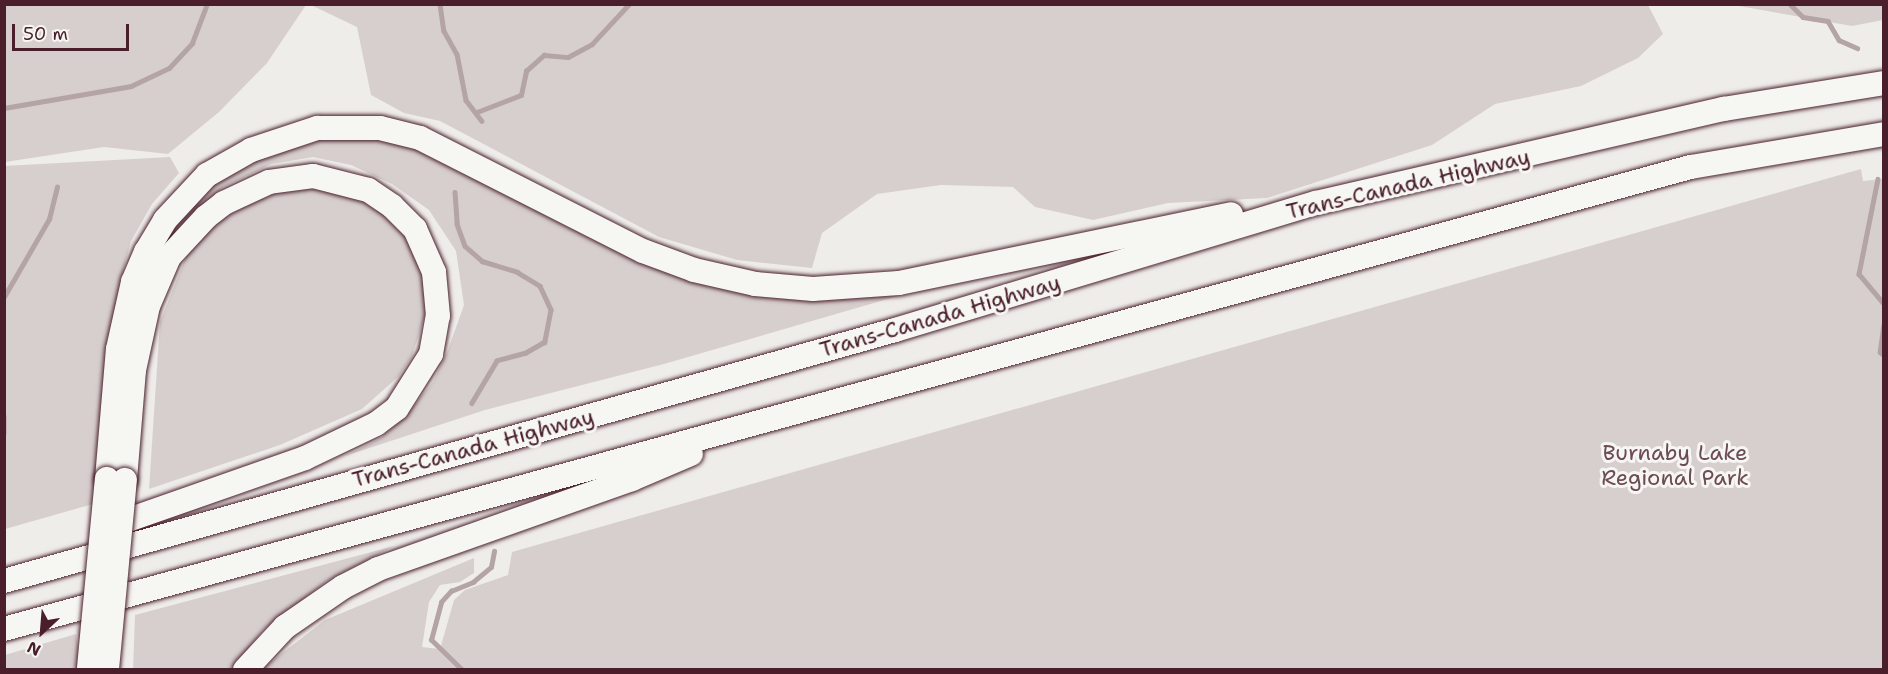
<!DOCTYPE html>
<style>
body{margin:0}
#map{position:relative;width:1888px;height:674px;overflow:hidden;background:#efedea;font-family:"Shantell Sans",sans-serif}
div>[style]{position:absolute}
.green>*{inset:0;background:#d7cfce}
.stream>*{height:4.5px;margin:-2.25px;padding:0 2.25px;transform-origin:2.25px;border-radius:2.25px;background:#b4a4a5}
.roads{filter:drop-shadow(0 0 2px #4a1f2b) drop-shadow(0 0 2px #4a1f2b)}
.highway>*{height:24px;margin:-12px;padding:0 12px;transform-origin:12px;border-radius:12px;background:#f6f6f2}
.bridges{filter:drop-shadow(0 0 2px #4a1f2b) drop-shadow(0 0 2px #4a1f2b)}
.highway-bridge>*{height:24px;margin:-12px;padding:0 12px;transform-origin:12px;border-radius:12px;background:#f6f6f2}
span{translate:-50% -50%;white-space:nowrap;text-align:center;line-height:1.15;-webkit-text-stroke:6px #f6f6f2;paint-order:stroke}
.street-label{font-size:22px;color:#4a1f2b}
.park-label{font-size:22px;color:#6d4b54}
.frame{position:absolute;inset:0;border:6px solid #4a1f2b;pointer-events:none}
.north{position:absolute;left:12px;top:602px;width:60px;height:60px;-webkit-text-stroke:4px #f6f6f2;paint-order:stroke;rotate:206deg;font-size:16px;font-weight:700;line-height:24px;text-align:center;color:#4a1f2b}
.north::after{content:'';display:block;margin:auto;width:21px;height:27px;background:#4a1f2b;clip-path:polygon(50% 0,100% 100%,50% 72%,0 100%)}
.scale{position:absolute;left:12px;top:24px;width:117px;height:27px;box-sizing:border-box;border:3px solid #4a1f2b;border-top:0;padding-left:8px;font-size:18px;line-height:21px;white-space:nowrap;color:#4a1f2b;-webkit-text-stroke:4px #f6f6f2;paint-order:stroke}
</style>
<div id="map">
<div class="green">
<i style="clip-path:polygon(5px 4px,306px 4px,306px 5px,267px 63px,219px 112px,168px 154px,104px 147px,5px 162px)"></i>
<i style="clip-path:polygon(1648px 5px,1663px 34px,1638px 58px,1581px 86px,1495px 104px,1432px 145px,1267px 198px,1168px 203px,1093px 220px,1035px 207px,1013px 187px,941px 185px,877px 194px,822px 233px,812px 268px,737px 260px,659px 237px,440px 121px,404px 113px,371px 95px,357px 27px,311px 5px)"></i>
<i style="clip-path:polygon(1733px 5px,1883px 5px,1883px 20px,1852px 26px)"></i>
<i style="clip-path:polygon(327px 133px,411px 142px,567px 219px,803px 298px,898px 296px,664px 364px,485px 410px,345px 456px,381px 438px,412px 408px,433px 382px,448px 350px,464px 305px,456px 251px,429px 210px,392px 184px,351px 165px,313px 157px,271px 164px,223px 187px,188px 217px,162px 246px,183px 206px,235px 165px)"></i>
<i style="clip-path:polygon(170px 157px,179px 173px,152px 204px,131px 241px,121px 279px,110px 331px,99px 490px,93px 504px,5px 529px,4px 166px)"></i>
<i style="clip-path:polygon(1861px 169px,1863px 181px,1884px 179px,1883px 669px,262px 669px,325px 620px,474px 558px,474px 573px,460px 582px,440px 585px,429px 602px,422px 647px,440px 649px,454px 600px,465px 590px,508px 575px,512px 552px)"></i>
<i style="clip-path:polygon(303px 184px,371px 202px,406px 238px,419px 264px,425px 290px,426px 312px,412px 356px,399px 376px,362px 409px,280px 445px,149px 489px,160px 322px,188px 252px,220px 221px,258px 198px,281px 187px)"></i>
<i style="clip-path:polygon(394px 546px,327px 581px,262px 631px,232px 669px,133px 670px,135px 615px)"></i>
<i style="clip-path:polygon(76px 634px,81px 669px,5px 670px,5px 655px)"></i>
</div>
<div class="stream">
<i style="left:440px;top:4px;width:27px;rotate:82deg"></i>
<i style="left:444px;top:31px;width:26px;rotate:61deg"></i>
<i style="left:457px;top:54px;width:47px;rotate:78.9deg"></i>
<i style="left:466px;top:100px;width:26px;rotate:53deg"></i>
<i style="left:1790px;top:4px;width:18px;rotate:45deg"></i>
<i style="left:1803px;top:17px;width:25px;rotate:9deg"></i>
<i style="left:1828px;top:21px;width:22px;rotate:60deg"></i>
<i style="left:1839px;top:40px;width:20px;rotate:24deg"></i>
<i style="left:4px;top:108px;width:129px;rotate:-9.8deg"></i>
<i style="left:131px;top:86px;width:42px;rotate:-25.3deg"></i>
<i style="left:169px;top:68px;width:34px;rotate:-47deg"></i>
<i style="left:192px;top:43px;width:42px;rotate:-69deg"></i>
<i style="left:477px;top:112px;width:47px;rotate:-21.1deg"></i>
<i style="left:521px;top:95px;width:25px;rotate:-78deg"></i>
<i style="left:526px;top:71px;width:24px;rotate:-42deg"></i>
<i style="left:544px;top:55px;width:24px;rotate:5deg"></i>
<i style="left:568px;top:57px;width:27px;rotate:-28deg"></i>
<i style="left:592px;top:44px;width:54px;rotate:-47.2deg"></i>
<i style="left:1878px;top:179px;width:97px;rotate:101.3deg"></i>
<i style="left:1859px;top:274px;width:39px;rotate:50deg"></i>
<i style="left:455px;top:192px;width:32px;rotate:86deg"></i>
<i style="left:457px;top:224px;width:23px;rotate:70deg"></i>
<i style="left:465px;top:246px;width:23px;rotate:41deg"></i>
<i style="left:482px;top:261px;width:37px;rotate:17deg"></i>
<i style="left:517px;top:272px;width:27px;rotate:31deg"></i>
<i style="left:540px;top:286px;width:26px;rotate:65deg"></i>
<i style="left:551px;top:310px;width:33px;rotate:101deg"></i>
<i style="left:545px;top:342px;width:22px;rotate:150deg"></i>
<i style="left:526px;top:353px;width:30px;rotate:165deg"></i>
<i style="left:497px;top:361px;width:49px;rotate:120.8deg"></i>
<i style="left:4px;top:297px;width:90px;rotate:-60deg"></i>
<i style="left:49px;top:219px;width:33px;rotate:-76deg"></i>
<i style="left:1884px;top:325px;width:27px;rotate:98deg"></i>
<i style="left:1880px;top:352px;width:5px;rotate:37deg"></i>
<i style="left:4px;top:416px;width:17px;rotate:90deg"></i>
<i style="left:462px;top:670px;width:43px;rotate:-135.9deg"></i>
<i style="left:431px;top:640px;width:39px;rotate:-75deg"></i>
<i style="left:441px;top:602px;width:15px;rotate:-48deg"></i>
<i style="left:451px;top:591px;width:24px;rotate:-22deg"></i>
<i style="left:473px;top:582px;width:23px;rotate:-40deg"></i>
<i style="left:491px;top:567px;width:16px;rotate:-79deg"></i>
</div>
<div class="roads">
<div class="highway">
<i style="left:107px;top:479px;width:130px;rotate:-85.2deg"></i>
<i style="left:118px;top:349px;width:69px;rotate:-77.4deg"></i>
<i style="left:133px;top:282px;width:33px;rotate:-67deg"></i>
<i style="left:146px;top:252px;width:37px;rotate:-59deg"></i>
<i style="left:165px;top:220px;width:62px;rotate:-47deg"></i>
<i style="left:207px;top:175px;width:51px;rotate:-29.6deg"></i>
<i style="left:251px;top:150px;width:70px;rotate:-18.4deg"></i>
<i style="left:317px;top:128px;width:63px"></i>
<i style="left:380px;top:128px;width:41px;rotate:14deg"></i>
<i style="left:420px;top:138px;width:250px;rotate:26.9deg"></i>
<i style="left:643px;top:251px;width:54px;rotate:20.4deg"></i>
<i style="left:694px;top:270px;width:63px;rotate:12.9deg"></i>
<i style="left:755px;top:284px;width:58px;rotate:4.9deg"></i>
<i style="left:813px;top:289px;width:86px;rotate:-4deg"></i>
<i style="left:899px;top:283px;width:339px;rotate:-11.7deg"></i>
<i style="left:106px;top:532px;width:25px;rotate:-29deg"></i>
<i style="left:128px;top:520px;width:188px;rotate:-19.3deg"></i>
<i style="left:305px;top:458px;width:79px;rotate:-25.6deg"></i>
<i style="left:376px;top:424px;width:26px;rotate:-37deg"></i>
<i style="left:397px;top:408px;width:64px;rotate:-57.8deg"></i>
<i style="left:431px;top:354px;width:39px;rotate:-80deg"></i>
<i style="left:438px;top:316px;width:44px;rotate:-95.2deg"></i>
<i style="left:434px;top:272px;width:47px;rotate:-113.8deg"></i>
<i style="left:415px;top:229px;width:33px;rotate:-135deg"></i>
<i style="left:392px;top:206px;width:29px;rotate:-146deg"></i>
<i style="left:368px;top:190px;width:57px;rotate:-165.7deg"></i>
<i style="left:313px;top:176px;width:44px;rotate:172.2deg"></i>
<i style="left:269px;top:182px;width:50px;rotate:155deg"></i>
<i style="left:224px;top:203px;width:23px;rotate:142deg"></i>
<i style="left:206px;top:217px;width:54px;rotate:132.8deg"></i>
<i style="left:169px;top:257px;width:53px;rotate:113.2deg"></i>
<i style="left:148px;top:306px;width:66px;rotate:102.3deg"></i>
<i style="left:134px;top:370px;width:110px;rotate:94.7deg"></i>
<i style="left:4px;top:581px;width:926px;rotate:-15.73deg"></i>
<i style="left:895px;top:330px;width:440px;rotate:-16.8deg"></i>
<i style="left:1316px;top:203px;width:419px;rotate:-13deg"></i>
<i style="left:1724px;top:109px;width:162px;rotate:-9.2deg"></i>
<i style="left:4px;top:629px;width:1749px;rotate:-15.32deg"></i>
<i style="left:1691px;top:167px;width:196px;rotate:-9.7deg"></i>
<i style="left:245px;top:670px;width:59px;rotate:-47.1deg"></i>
<i style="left:285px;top:627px;width:70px;rotate:-34.6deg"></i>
<i style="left:343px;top:587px;width:39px;rotate:-27deg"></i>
<i style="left:378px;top:569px;width:269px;rotate:-19.5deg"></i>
<i style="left:632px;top:479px;width:64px;rotate:-23deg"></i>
</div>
</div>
<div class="bridges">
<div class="highway-bridge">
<i style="left:89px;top:668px;width:190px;rotate:-84.6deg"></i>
<i style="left:107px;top:669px;width:190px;rotate:-84.6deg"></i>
</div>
</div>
<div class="street-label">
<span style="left:1408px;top:184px;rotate:-13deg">Trans-Canada Highway</span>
<span style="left:940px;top:316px;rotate:-16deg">Trans-Canada Highway</span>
<span style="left:473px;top:448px;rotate:-15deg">Trans-Canada Highway</span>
</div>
<div class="park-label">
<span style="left:1675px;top:465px">Burnaby Lake<br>Regional Park</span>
</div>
<div class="frame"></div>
<div class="north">N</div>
<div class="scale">50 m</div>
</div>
